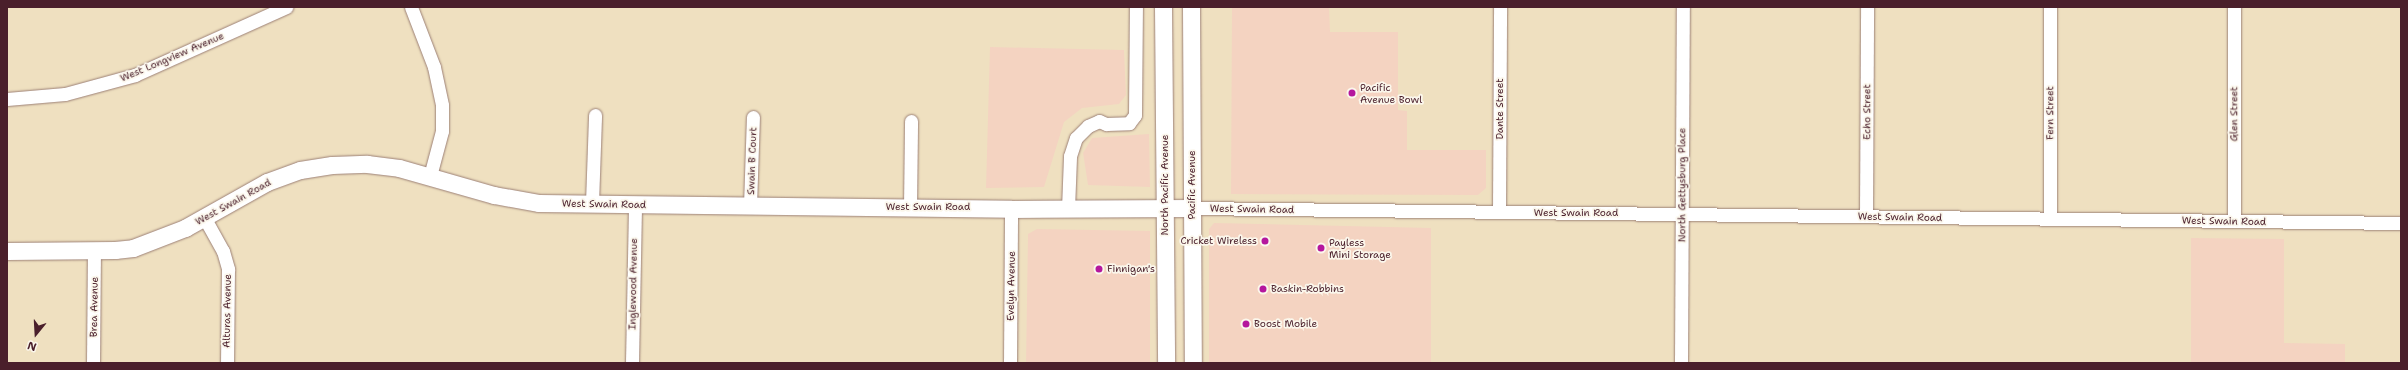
<!DOCTYPE html>
<style>
body{margin:0}
#map{position:relative;width:2408px;height:370px;overflow:hidden;background:#efe0c0;font-family:"Shantell Sans",sans-serif}
div>[style]{position:absolute}
.built>*{inset:0;background:#f4d3c1}
.roads{filter:drop-shadow(0 0 1px #9c8076) drop-shadow(0 0 1px #9c8076)}
.minor>*{height:13px;margin:-6.5px;padding:0 6.5px;transform-origin:6.5px;border-radius:6.5px;background:#fff}
.major>*{height:17px;margin:-8.5px;padding:0 8.5px;transform-origin:8.5px;border-radius:8.5px;background:#fff}
.dots>*{width:11px;height:11px;translate:-50% -50%;box-sizing:border-box;border:2px solid #fbf7ec;border-radius:50%}
span{translate:-50% -50%;white-space:nowrap;text-align:center;line-height:1.15;-webkit-text-stroke:3.5px #fbf7ec;paint-order:stroke}
.street-label{font-size:10px;color:#4a1f2b}
.poi-label{font-size:10px;color:#4a1f2b}
.left{translate:0 -50%;text-align:left}
.right{translate:-100% -50%;text-align:right}
.frame{position:absolute;inset:0;border:8px solid #4a1f2b;pointer-events:none}
.north{position:absolute;left:16px;top:314px;width:40px;height:40px;-webkit-text-stroke:3px #fbf7ec;paint-order:stroke;rotate:198deg;font-size:11px;font-weight:700;line-height:16px;text-align:center;color:#4a1f2b}
.north::after{content:'';display:block;margin:auto;width:14px;height:18px;background:#4a1f2b;clip-path:polygon(50% 0,100% 100%,50% 72%,0 100%)}
</style>
<div id="map">
<div class="built">
<i style="clip-path:polygon(1232px 7px,1329px 7px,1330px 32px,1398px 32px,1398px 110px,1407px 111px,1407px 150px,1486px 150px,1486px 188px,1478px 195px,1231px 194px)"></i>
<i style="clip-path:polygon(990px 47px,1124px 50px,1126px 95px,1119px 104px,1082px 108px,1064px 122px,1044px 187px,986px 188px)"></i>
<i style="clip-path:polygon(1149px 134px,1150px 187px,1088px 185px,1083px 153px,1092px 138px)"></i>
<i style="clip-path:polygon(1214px 223px,1431px 228px,1431px 363px,1209px 363px,1209px 229px)"></i>
<i style="clip-path:polygon(1037px 229px,1150px 231px,1150px 363px,1026px 363px,1028px 234px)"></i>
<i style="clip-path:polygon(2191px 238px,2284px 239px,2284px 343px,2345px 344px,2345px 363px,2191px 363px)"></i>
</div>
<div class="roads">
<div class="minor">
<i style="left:411px;top:7px;width:64px;rotate:69deg"></i>
<i style="left:434px;top:67px;width:39px;rotate:78deg"></i>
<i style="left:442px;top:105px;width:26px;rotate:90deg"></i>
<i style="left:442px;top:131px;width:47px;rotate:104.9deg"></i>
<i style="left:7px;top:99px;width:58px;rotate:-4.9deg"></i>
<i style="left:65px;top:94px;width:73px;rotate:-15.2deg"></i>
<i style="left:135px;top:75px;width:166px;rotate:-24.2deg"></i>
<i style="left:592px;top:203px;width:88px;rotate:-88deg"></i>
<i style="left:750px;top:206px;width:89px;rotate:-88.1deg"></i>
<i style="left:910px;top:208px;width:87px;rotate:-89.3deg"></i>
<i style="left:1192px;top:208px;width:1209px;rotate:0.71deg"></i>
<i style="left:1068px;top:209px;width:53px;rotate:-87.8deg"></i>
<i style="left:1070px;top:156px;width:19px;rotate:-72deg"></i>
<i style="left:1076px;top:138px;width:17px;rotate:-45deg"></i>
<i style="left:1088px;top:126px;width:12px;rotate:-24deg"></i>
<i style="left:1099px;top:121px;width:8px;rotate:23deg"></i>
<i style="left:1106px;top:124px;width:23px;rotate:-2deg"></i>
<i style="left:1129px;top:123px;width:10px;rotate:-53deg"></i>
<i style="left:1135px;top:115px;width:108px;rotate:-89.5deg"></i>
<i style="left:1499px;top:211px;width:204px;rotate:-89.7deg"></i>
<i style="left:1866px;top:216px;width:209px;rotate:-89.7deg"></i>
<i style="left:204px;top:217px;width:39px;rotate:61deg"></i>
<i style="left:223px;top:251px;width:19px;rotate:74deg"></i>
<i style="left:228px;top:269px;width:94px;rotate:90.6deg"></i>
<i style="left:2050px;top:219px;width:212px;rotate:-90deg"></i>
<i style="left:2234px;top:221px;width:214px;rotate:-90deg"></i>
<i style="left:93px;top:363px;width:112px;rotate:-89.5deg"></i>
<i style="left:632px;top:363px;width:159px;rotate:-88.9deg"></i>
<i style="left:1010px;top:363px;width:154px;rotate:-89.6deg"></i>
<i style="left:1681px;top:363px;width:356px;rotate:-89.7deg"></i>
</div>
<div class="major">
<i style="left:1163px;top:7px;width:356px;rotate:89.5deg"></i>
<i style="left:1191px;top:7px;width:356px;rotate:89.7deg"></i>
<i style="left:7px;top:251px;width:108px;rotate:-0.5deg"></i>
<i style="left:115px;top:250px;width:18px;rotate:-6deg"></i>
<i style="left:133px;top:248px;width:56px;rotate:-21deg"></i>
<i style="left:185px;top:228px;width:94px;rotate:-29.3deg"></i>
<i style="left:267px;top:182px;width:35px;rotate:-20deg"></i>
<i style="left:300px;top:170px;width:32px;rotate:-9deg"></i>
<i style="left:332px;top:165px;width:35px;rotate:-2deg"></i>
<i style="left:367px;top:164px;width:32px;rotate:7deg"></i>
<i style="left:399px;top:168px;width:99px;rotate:15.9deg"></i>
<i style="left:494px;top:195px;width:46px;rotate:10.1deg"></i>
<i style="left:539px;top:203px;width:472px;rotate:0.7deg"></i>
<i style="left:1011px;top:209px;width:181px;rotate:-0.3deg"></i>
</div>
</div>
<div class="dots">
<i style="left:1352px;top:93px;background:#b5179e"></i>
<i style="left:1265px;top:241px;background:#b5179e"></i>
<i style="left:1321px;top:248px;background:#b5179e"></i>
<i style="left:1099px;top:269px;background:#b5179e"></i>
<i style="left:1263px;top:289px;background:#b5179e"></i>
<i style="left:1246px;top:324px;background:#b5179e"></i>
</div>
<div class="street-label">
<span style="left:172px;top:57px;rotate:-23deg">West Longview Avenue</span>
<span style="left:1500px;top:109px;rotate:-90deg">Dante Street</span>
<span style="left:1867px;top:112px;rotate:-90deg">Echo Street</span>
<span style="left:2050px;top:113px;rotate:-90deg">Fern Street</span>
<span style="left:2234px;top:114px;rotate:-90deg">Glen Street</span>
<span style="left:752px;top:161px;rotate:-88deg">Swain B Court</span>
<span style="left:1165px;top:185px;rotate:-90deg">North Pacific Avenue</span>
<span style="left:1192px;top:185px;rotate:-90deg">Pacific Avenue</span>
<span style="left:1682px;top:185px;rotate:-90deg">North Gettysburg Place</span>
<span style="left:233px;top:202px;rotate:-29deg">West Swain Road</span>
<span style="left:604px;top:204px;rotate:1deg">West Swain Road</span>
<span style="left:928px;top:207px">West Swain Road</span>
<span style="left:1252px;top:209px;rotate:1deg">West Swain Road</span>
<span style="left:1576px;top:213px">West Swain Road</span>
<span style="left:1900px;top:217px;rotate:1deg">West Swain Road</span>
<span style="left:2224px;top:221px;rotate:1deg">West Swain Road</span>
<span style="left:633px;top:284px;rotate:-89deg">Inglewood Avenue</span>
<span style="left:1011px;top:286px;rotate:-89deg">Evelyn Avenue</span>
<span style="left:94px;top:307px;rotate:-89deg">Brea Avenue</span>
<span style="left:227px;top:311px;rotate:-89deg">Alturas Avenue</span>
</div>
<div class="poi-label">
<span class="left" style="left:1360px;top:93px">Pacific<br>Avenue Bowl</span>
<span class="right" style="left:1257px;top:241px">Cricket Wireless</span>
<span class="left" style="left:1329px;top:248px">Payless<br>Mini Storage</span>
<span class="left" style="left:1107px;top:269px">Finnigan's</span>
<span class="left" style="left:1271px;top:289px">Baskin-Robbins</span>
<span class="left" style="left:1254px;top:324px">Boost Mobile</span>
</div>
<div class="frame"></div>
<div class="north">N</div>
</div>
